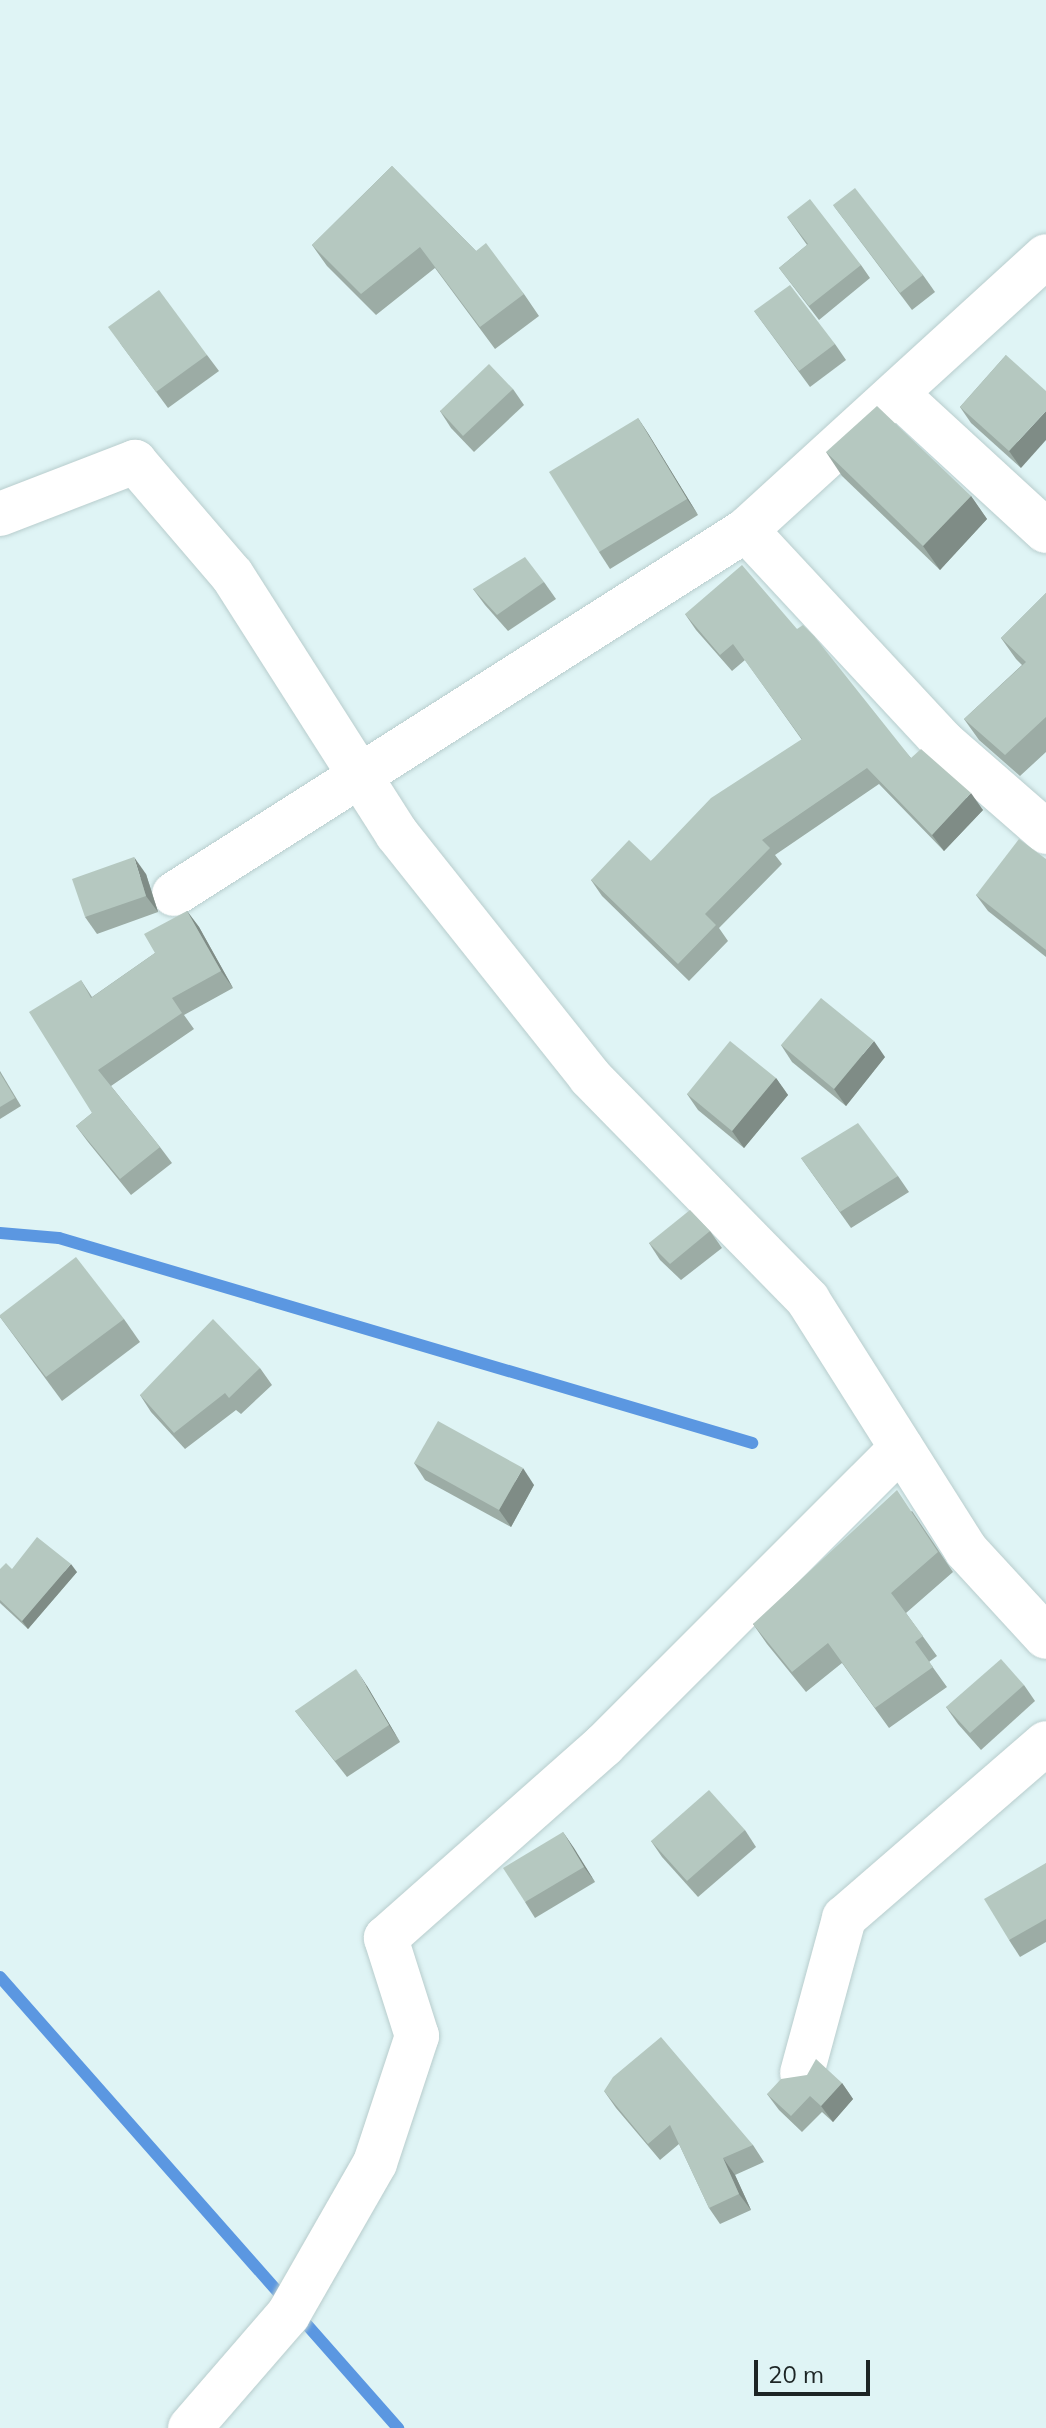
<!DOCTYPE html>
<style>
body{margin:0}
#map{position:relative;width:1046px;height:2428px;overflow:hidden;background:#dff4f5;font-family:Mulish,sans-serif}
div>[style]{position:absolute}
.stream>*{height:12px;margin:-6px;padding:0 6px;transform-origin:6px;border-radius:6px;background:#5b97e1}
.roads{filter:drop-shadow(0 0 2px #b8cdcd) drop-shadow(0 0 2px #b8cdcd)}
.street>*{height:44px;margin:-22px;padding:0 22px;transform-origin:22px;border-radius:22px;background:#fff}
.wall>*{inset:0;background:#9caca5}
.shaded-wall>*{inset:0;background:#7f8c86}
.building>*{inset:0;background:#b5c8c0}
span{translate:-50% -50%;white-space:nowrap;text-align:center;line-height:1.15;-webkit-text-stroke:6px #dff4f5;paint-order:stroke}
.scale{position:absolute;left:754px;top:2360px;width:116px;height:36px;box-sizing:border-box;border:4px solid #1d2525;border-top:0;padding-left:10px;font-size:24px;line-height:28px;white-space:nowrap;color:#1d2525;-webkit-text-stroke:6px #dff4f5;paint-order:stroke}
</style>
<div id="map">
<div class="stream">
<i style="left:0;top:1233px;width:59px;rotate:4.8deg"></i>
<i style="left:59px;top:1238px;width:723px;rotate:16.48deg"></i>
<i style="left:0;top:1977px;width:602px;rotate:48.57deg"></i>
</div>
<div class="roads">
<div class="street">
<i style="left:898px;top:395px;width:201px;rotate:42.6deg"></i>
<i style="left:0;top:514px;width:145px;rotate:-21.1deg"></i>
<i style="left:135px;top:462px;width:149px;rotate:49.4deg"></i>
<i style="left:232px;top:575px;width:307px;rotate:57.5deg"></i>
<i style="left:397px;top:834px;width:310px;rotate:51.5deg"></i>
<i style="left:590px;top:1077px;width:312px;rotate:45.6deg"></i>
<i style="left:808px;top:1300px;width:296px;rotate:57.7deg"></i>
<i style="left:966px;top:1550px;width:118px;rotate:47.4deg"></i>
<i style="left:746px;top:530px;width:289px;rotate:47.1deg"></i>
<i style="left:943px;top:742px;width:137px;rotate:41.1deg"></i>
<i style="left:174px;top:894px;width:678px;rotate:-32.47deg"></i>
<i style="left:746px;top:530px;width:406px;rotate:-42.4deg"></i>
<i style="left:802px;top:2073px;width:161px;rotate:-74.8deg"></i>
<i style="left:844px;top:1918px;width:267px;rotate:-40.9deg"></i>
<i style="left:190px;top:2428px;width:150px;rotate:-49.1deg"></i>
<i style="left:288px;top:2315px;width:175px;rotate:-60.2deg"></i>
<i style="left:375px;top:2163px;width:134px;rotate:-71.7deg"></i>
<i style="left:417px;top:2036px;width:103px;rotate:-107.6deg"></i>
<i style="left:386px;top:1938px;width:291px;rotate:-41.5deg"></i>
<i style="left:604px;top:1745px;width:420px;rotate:-45deg"></i>
</div>
</div>
<div class="wall">
<i style="clip-path:polygon(392px 166px,476px 251px,524px 294px,539px 316px,495px 349px,435px 268px,376px 315px,327px 266px,312px 245px)"></i>
<i style="clip-path:polygon(833px 205px,923px 275px,935px 292px,912px 310px)"></i>
<i style="clip-path:polygon(787px 217px,861px 265px,870px 278px,819px 320px,779px 268px,807px 245px)"></i>
<i style="clip-path:polygon(754px 311px,835px 344px,846px 360px,810px 387px)"></i>
<i style="clip-path:polygon(120px 343px,207px 355px,219px 371px,168px 408px)"></i>
<i style="clip-path:polygon(1006px 355px,1021px 468px,971px 423px,960px 407px)"></i>
<i style="clip-path:polygon(513px 389px,524px 405px,474px 452px,451px 428px,440px 411px)"></i>
<i style="clip-path:polygon(638px 418px,649px 435px,698px 515px,610px 569px,599px 552px)"></i>
<i style="clip-path:polygon(826px 452px,971px 496px,987px 519px,940px 570px,842px 476px)"></i>
<i style="clip-path:polygon(544px 582px,556px 599px,508px 631px,485px 605px,473px 589px)"></i>
<i style="clip-path:polygon(1046px 593px,1046px 752px,1020px 776px,979px 740px,964px 719px,1022px 665px,1016px 659px,1001px 638px)"></i>
<i style="clip-path:polygon(685px 614px,797px 629px,911px 758px,983px 810px,944px 851px,879px 784px,775px 855px,782px 864px,719px 928px,728px 941px,689px 981px,602px 896px,591px 880px,651px 861px,802px 740px,745px 660px,732px 671px,696px 630px)"></i>
<i style="clip-path:polygon(1046px 859px,1046px 957px,988px 911px,976px 895px)"></i>
<i style="clip-path:polygon(146px 874px,158px 912px,97px 934px,85px 917px)"></i>
<i style="clip-path:polygon(187px 911px,199px 927px,233px 988px,184px 1015px,194px 1029px,111px 1086px,160px 1147px,172px 1163px,131px 1195px,88px 1142px,76px 1126px,92px 1113px,81px 980px,92px 997px,155px 953px)"></i>
<i style="clip-path:polygon(781px 1045px,885px 1057px,846px 1106px,792px 1062px)"></i>
<i style="clip-path:polygon(0 1071px,21px 1106px,0 1119px)"></i>
<i style="clip-path:polygon(776px 1078px,788px 1095px,744px 1148px,698px 1110px,687px 1094px)"></i>
<i style="clip-path:polygon(801px 1158px,898px 1176px,909px 1192px,851px 1228px)"></i>
<i style="clip-path:polygon(710px 1231px,722px 1248px,681px 1280px,660px 1260px,649px 1243px)"></i>
<i style="clip-path:polygon(0 1317px,124px 1319px,140px 1342px,62px 1401px)"></i>
<i style="clip-path:polygon(260px 1368px,272px 1385px,241px 1414px,236px 1410px,185px 1449px,151px 1412px,140px 1395px)"></i>
<i style="clip-path:polygon(414px 1463px,534px 1485px,511px 1527px,425px 1480px)"></i>
<i style="clip-path:polygon(912px 1511px,953px 1572px,906px 1613px,937px 1656px,929px 1662px,947px 1687px,889px 1728px,842px 1663px,806px 1692px,767px 1644px,753px 1624px)"></i>
<i style="clip-path:polygon(0 1569px,12px 1569px,77px 1572px,28px 1629px,0 1603px)"></i>
<i style="clip-path:polygon(1024px 1685px,1035px 1701px,981px 1750px,958px 1724px,946px 1707px)"></i>
<i style="clip-path:polygon(367px 1686px,400px 1742px,347px 1777px,295px 1711px)"></i>
<i style="clip-path:polygon(745px 1830px,756px 1847px,698px 1897px,662px 1857px,651px 1841px)"></i>
<i style="clip-path:polygon(563px 1832px,595px 1882px,535px 1918px,525px 1902px)"></i>
<i style="clip-path:polygon(1046px 1863px,1046px 1942px,1020px 1957px,1009px 1940px)"></i>
<i style="clip-path:polygon(842px 2083px,853px 2099px,833px 2122px,822px 2112px,802px 2132px,779px 2110px,767px 2094px)"></i>
<i style="clip-path:polygon(604px 2091px,753px 2145px,764px 2162px,735px 2175px,751px 2210px,720px 2224px,709px 2208px,679px 2144px,660px 2160px,616px 2108px)"></i>
</div>
<div class="shaded-wall">
<i style="clip-path:polygon(1046px 411px,1046px 440px,1021px 468px,1009px 451px)"></i>
<i style="clip-path:polygon(638px 418px,649px 435px,698px 515px,687px 499px)"></i>
<i style="clip-path:polygon(971px 496px,987px 519px,940px 570px,923px 546px)"></i>
<i style="clip-path:polygon(971px 793px,983px 810px,944px 851px,932px 835px)"></i>
<i style="clip-path:polygon(134px 857px,146px 874px,158px 912px,146px 896px)"></i>
<i style="clip-path:polygon(187px 911px,199px 927px,233px 988px,221px 971px)"></i>
<i style="clip-path:polygon(874px 1041px,885px 1057px,846px 1106px,834px 1089px)"></i>
<i style="clip-path:polygon(776px 1078px,788px 1095px,744px 1148px,732px 1131px)"></i>
<i style="clip-path:polygon(523px 1468px,534px 1485px,511px 1527px,499px 1510px)"></i>
<i style="clip-path:polygon(71px 1564px,77px 1572px,28px 1629px,22px 1621px)"></i>
<i style="clip-path:polygon(356px 1669px,367px 1686px,400px 1742px,389px 1725px)"></i>
<i style="clip-path:polygon(563px 1832px,574px 1848px,595px 1882px,584px 1867px)"></i>
<i style="clip-path:polygon(842px 2083px,853px 2099px,833px 2122px,821px 2106px)"></i>
<i style="clip-path:polygon(723px 2158px,735px 2175px,751px 2210px,739px 2194px)"></i>
</div>
<div class="building">
<i style="clip-path:polygon(392px 166px,476px 251px,486px 243px,524px 294px,480px 327px,420px 247px,361px 294px,312px 245px)"></i>
<i style="clip-path:polygon(855px 188px,923px 275px,900px 293px,833px 205px)"></i>
<i style="clip-path:polygon(810px 199px,861px 265px,809px 306px,779px 268px,808px 244px,787px 217px)"></i>
<i style="clip-path:polygon(790px 285px,835px 344px,799px 371px,754px 311px)"></i>
<i style="clip-path:polygon(159px 290px,207px 355px,156px 392px,108px 327px)"></i>
<i style="clip-path:polygon(1006px 355px,1046px 391px,1046px 411px,1009px 451px,960px 407px)"></i>
<i style="clip-path:polygon(489px 364px,513px 389px,463px 436px,440px 411px)"></i>
<i style="clip-path:polygon(877px 406px,971px 496px,923px 546px,826px 452px)"></i>
<i style="clip-path:polygon(638px 418px,687px 499px,599px 552px,549px 472px)"></i>
<i style="clip-path:polygon(525px 557px,544px 582px,497px 615px,473px 589px)"></i>
<i style="clip-path:polygon(742px 565px,797px 629px,803px 625px,814px 636px,911px 758px,921px 749px,971px 793px,932px 835px,867px 768px,762px 840px,770px 848px,705px 914px,716px 925px,678px 964px,591px 880px,629px 840px,651px 861px,711px 798px,802px 739px,733px 644px,720px 655px,685px 614px)"></i>
<i style="clip-path:polygon(1046px 593px,1046px 717px,1005px 755px,964px 719px,1026px 662px,1001px 638px)"></i>
<i style="clip-path:polygon(1019px 839px,1046px 859px,1046px 950px,976px 895px)"></i>
<i style="clip-path:polygon(134px 857px,146px 896px,85px 917px,72px 879px)"></i>
<i style="clip-path:polygon(187px 911px,221px 971px,172px 998px,182px 1013px,98px 1070px,160px 1147px,120px 1179px,76px 1126px,92px 1113px,29px 1012px,81px 980px,91px 998px,155px 953px,144px 934px)"></i>
<i style="clip-path:polygon(821px 998px,874px 1041px,834px 1089px,781px 1045px)"></i>
<i style="clip-path:polygon(730px 1041px,776px 1078px,732px 1131px,687px 1094px)"></i>
<i style="clip-path:polygon(0 1073px,15px 1098px,0 1107px)"></i>
<i style="clip-path:polygon(858px 1123px,898px 1176px,840px 1212px,801px 1158px)"></i>
<i style="clip-path:polygon(690px 1210px,710px 1231px,670px 1264px,649px 1243px)"></i>
<i style="clip-path:polygon(76px 1257px,124px 1319px,46px 1377px,0 1317px,0 1315px)"></i>
<i style="clip-path:polygon(213px 1319px,260px 1368px,229px 1398px,225px 1393px,174px 1433px,140px 1395px)"></i>
<i style="clip-path:polygon(438px 1421px,523px 1468px,499px 1510px,414px 1463px)"></i>
<i style="clip-path:polygon(897px 1490px,938px 1552px,891px 1593px,923px 1636px,915px 1642px,933px 1667px,875px 1708px,828px 1643px,792px 1672px,753px 1624px)"></i>
<i style="clip-path:polygon(37px 1537px,71px 1564px,22px 1621px,0 1600px,0 1569px,6px 1563px,12px 1569px)"></i>
<i style="clip-path:polygon(1001px 1659px,1024px 1685px,970px 1733px,946px 1707px)"></i>
<i style="clip-path:polygon(356px 1669px,389px 1725px,335px 1761px,295px 1711px)"></i>
<i style="clip-path:polygon(709px 1790px,745px 1830px,687px 1881px,651px 1841px)"></i>
<i style="clip-path:polygon(563px 1832px,584px 1867px,525px 1902px,503px 1868px)"></i>
<i style="clip-path:polygon(1046px 1863px,1046px 1919px,1009px 1940px,984px 1899px)"></i>
<i style="clip-path:polygon(661px 2037px,753px 2145px,723px 2158px,739px 2194px,709px 2208px,670px 2125px,648px 2144px,604px 2091px,613px 2077px)"></i>
<i style="clip-path:polygon(816px 2059px,842px 2083px,821px 2106px,810px 2096px,791px 2116px,767px 2094px,781px 2079px,807px 2075px)"></i>
</div>
<div class="scale">20 m</div>
</div>
